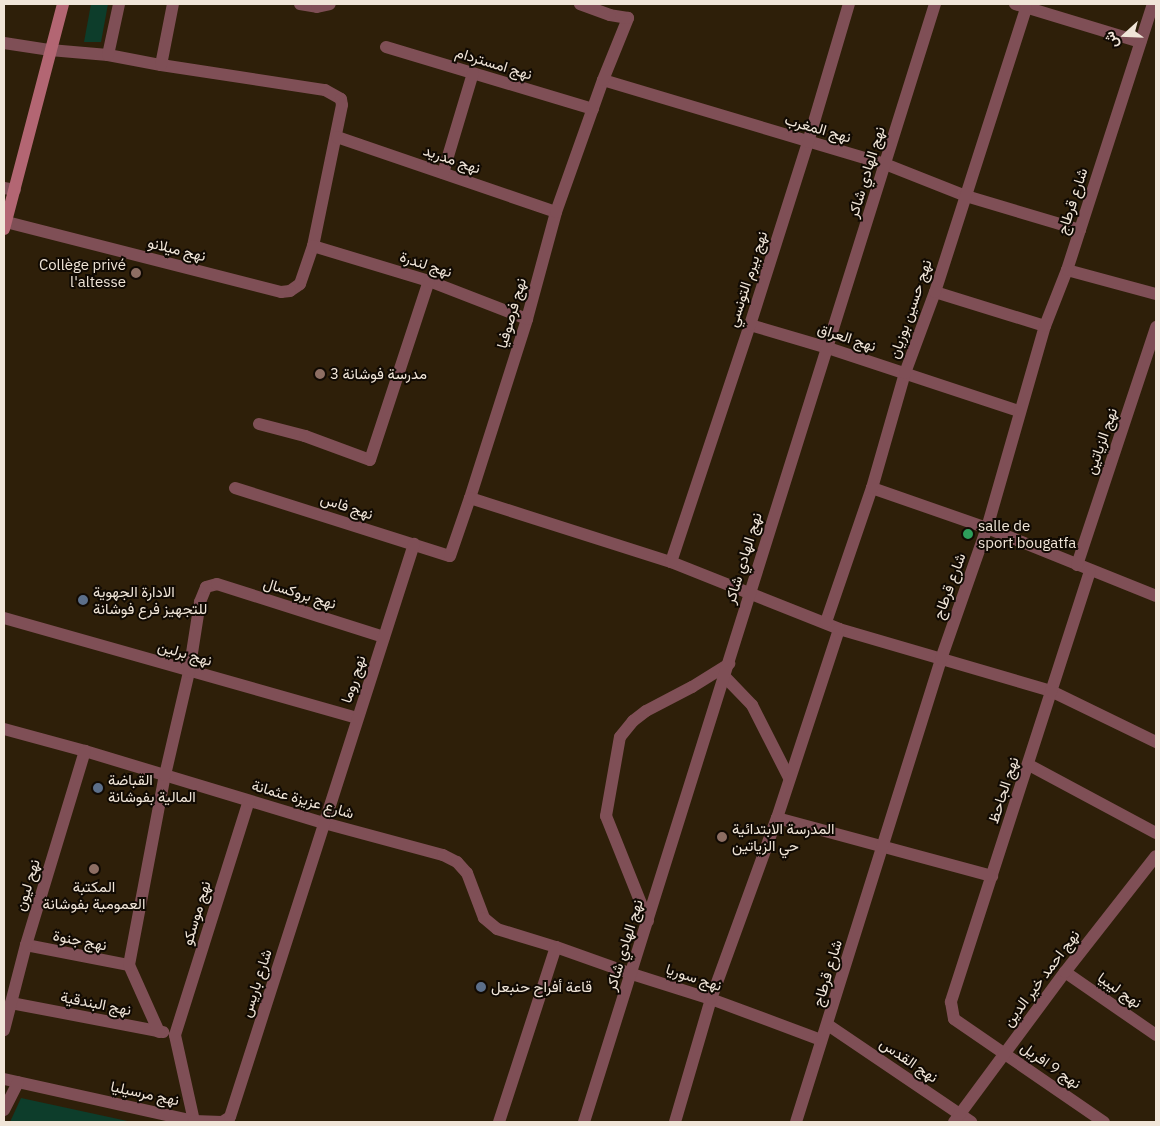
<!DOCTYPE html>
<meta charset="utf-8">
<style>
body{margin:0}
#map{position:relative;width:1160px;height:1126px;overflow:hidden;background:#2e1f09;font-family:"IBM Plex Sans",Vazirmatn,sans-serif}
div>[style]{position:absolute}
.green>*{inset:0;background:#0d3d2b}
.minor>*{height:12px;margin:-6px;padding:0 6px;transform-origin:6px;border-radius:6px;background:#7f4f56}
.secondary>*{height:12px;margin:-6px;padding:0 6px;transform-origin:6px;border-radius:6px;background:#b36673}
.dots>*{width:14px;height:14px;translate:-50% -50%;box-sizing:border-box;border:2px solid #110a03;border-radius:50%}
span{translate:-50% -50%;white-space:nowrap;text-align:center;line-height:1.15;-webkit-text-stroke:4px #110a03;paint-order:stroke}
.street-label{font-size:15px;color:#f0e5d8}
.poi-label{font-size:15px;color:#f0e5d8}
.right{translate:-100% -50%;text-align:right}
.left{translate:0 -50%;text-align:left}
.frame{position:absolute;inset:0;border:5px solid #f0e5d8;pointer-events:none}
.north{position:absolute;left:1100px;top:10px;width:50px;height:50px;-webkit-text-stroke:4px #110a03;paint-order:stroke;rotate:250deg;font-size:14px;font-weight:700;line-height:20px;text-align:center;color:#f0e5d8}
.north::after{content:'';display:block;margin:auto;width:18px;height:22px;background:#f0e5d8;clip-path:polygon(50% 0,100% 100%,50% 72%,0 100%)}
</style>
<div id="map">
<div class="green">
<i style="clip-path:polygon(91px 4px,108px 4px,101px 42px,84px 42px)"></i>
<i style="clip-path:polygon(21px 1098px,132px 1122px,10px 1122px)"></i>
</div>
<div class="minor">
<i style="left:300px;top:4px;width:17px;rotate:10deg"></i>
<i style="left:317px;top:7px;width:13px;rotate:-13deg"></i>
<i style="left:1015px;top:4px;width:131px;rotate:16.9deg"></i>
<i style="left:4px;top:43px;width:47px;rotate:8.7deg"></i>
<i style="left:50px;top:50px;width:58px;rotate:4.9deg"></i>
<i style="left:108px;top:55px;width:54px;rotate:10.7deg"></i>
<i style="left:161px;top:65px;width:166px;rotate:8.7deg"></i>
<i style="left:325px;top:90px;width:18px;rotate:29deg"></i>
<i style="left:341px;top:99px;width:6px;rotate:81deg"></i>
<i style="left:342px;top:105px;width:144px;rotate:101.6deg"></i>
<i style="left:313px;top:246px;width:40px;rotate:108.9deg"></i>
<i style="left:300px;top:284px;width:12px;rotate:145deg"></i>
<i style="left:290px;top:291px;width:9px;rotate:174deg"></i>
<i style="left:281px;top:292px;width:284px;rotate:-165.7deg"></i>
<i style="left:386px;top:47px;width:216px;rotate:16.7deg"></i>
<i style="left:108px;top:55px;width:52px;rotate:-77.8deg"></i>
<i style="left:161px;top:65px;width:62px;rotate:-78.9deg"></i>
<i style="left:603px;top:80px;width:294px;rotate:16.6deg"></i>
<i style="left:885px;top:164px;width:87px;rotate:21.6deg"></i>
<i style="left:966px;top:196px;width:119px;rotate:16.6deg"></i>
<i style="left:337px;top:137px;width:231px;rotate:18.9deg"></i>
<i style="left:443px;top:173px;width:104px;rotate:-73.3deg"></i>
<i style="left:4px;top:188px;width:11px;rotate:10deg"></i>
<i style="left:313px;top:246px;width:121px;rotate:16.8deg"></i>
<i style="left:429px;top:281px;width:105px;rotate:21.2deg"></i>
<i style="left:1067px;top:270px;width:92px;rotate:15.1deg"></i>
<i style="left:935px;top:292px;width:115px;rotate:17.2deg"></i>
<i style="left:750px;top:325px;width:81px;rotate:16.4deg"></i>
<i style="left:828px;top:348px;width:201px;rotate:18.3deg"></i>
<i style="left:259px;top:424px;width:48px;rotate:14.6deg"></i>
<i style="left:305px;top:436px;width:69px;rotate:20.3deg"></i>
<i style="left:370px;top:460px;width:188px;rotate:-71.8deg"></i>
<i style="left:235px;top:488px;width:225px;rotate:17.6deg"></i>
<i style="left:450px;top:556px;width:61px;rotate:-71deg"></i>
<i style="left:470px;top:498px;width:188px;rotate:-72.3deg"></i>
<i style="left:527px;top:319px;width:111px;rotate:-74.8deg"></i>
<i style="left:556px;top:212px;width:140px;rotate:-70.4deg"></i>
<i style="left:603px;top:80px;width:67px;rotate:-68deg"></i>
<i style="left:628px;top:18px;width:18px;rotate:-171deg"></i>
<i style="left:610px;top:15px;width:32px;rotate:-160deg"></i>
<i style="left:872px;top:488px;width:122px;rotate:19.2deg"></i>
<i style="left:987px;top:528px;width:182px;rotate:21.9deg"></i>
<i style="left:470px;top:498px;width:211px;rotate:17.7deg"></i>
<i style="left:671px;top:562px;width:181px;rotate:21.7deg"></i>
<i style="left:839px;top:629px;width:221px;rotate:16.3deg"></i>
<i style="left:1051px;top:691px;width:117px;rotate:25.9deg"></i>
<i style="left:671px;top:562px;width:250px;rotate:-71.6deg"></i>
<i style="left:750px;top:325px;width:192px;rotate:-72.4deg"></i>
<i style="left:808px;top:142px;width:144px;rotate:-73.5deg"></i>
<i style="left:1077px;top:565px;width:251px;rotate:-71.6deg"></i>
<i style="left:1090px;top:571px;width:453px;rotate:107.9deg"></i>
<i style="left:951px;top:1002px;width:17px;rotate:80deg"></i>
<i style="left:954px;top:1019px;width:182px;rotate:34.5deg"></i>
<i style="left:4px;top:618px;width:367px;rotate:15.8deg"></i>
<i style="left:826px;top:622px;width:142px;rotate:-71.1deg"></i>
<i style="left:872px;top:488px;width:120px;rotate:-74deg"></i>
<i style="left:905px;top:373px;width:86px;rotate:-69.7deg"></i>
<i style="left:935px;top:292px;width:298px;rotate:-72.2deg"></i>
<i style="left:725px;top:677px;width:39px;rotate:46deg"></i>
<i style="left:752px;top:705px;width:82px;rotate:63.1deg"></i>
<i style="left:4px;top:729px;width:84px;rotate:15.2deg"></i>
<i style="left:85px;top:751px;width:250px;rotate:16.8deg"></i>
<i style="left:324px;top:823px;width:123px;rotate:15.1deg"></i>
<i style="left:443px;top:855px;width:16px;rotate:27deg"></i>
<i style="left:457px;top:862px;width:15px;rotate:48deg"></i>
<i style="left:467px;top:873px;width:48px;rotate:69.3deg"></i>
<i style="left:484px;top:918px;width:17px;rotate:40deg"></i>
<i style="left:497px;top:929px;width:62px;rotate:17deg"></i>
<i style="left:556px;top:947px;width:81px;rotate:19.6deg"></i>
<i style="left:632px;top:974px;width:83px;rotate:17.6deg"></i>
<i style="left:711px;top:999px;width:117px;rotate:20.4deg"></i>
<i style="left:1029px;top:765px;width:144px;rotate:28.2deg"></i>
<i style="left:777px;top:818px;width:223px;rotate:15.1deg"></i>
<i style="left:648px;top:921px;width:113px;rotate:-111.8deg"></i>
<i style="left:606px;top:816px;width:80px;rotate:-80deg"></i>
<i style="left:620px;top:737px;width:21px;rotate:-51deg"></i>
<i style="left:633px;top:721px;width:16px;rotate:-38deg"></i>
<i style="left:646px;top:711px;width:52px;rotate:-27.6deg"></i>
<i style="left:692px;top:687px;width:44px;rotate:-31.9deg"></i>
<i style="left:26px;top:945px;width:105px;rotate:11deg"></i>
<i style="left:1065px;top:972px;width:111px;rotate:34.7deg"></i>
<i style="left:11px;top:1003px;width:155px;rotate:10.8deg"></i>
<i style="left:828px;top:1025px;width:173px;rotate:34.1deg"></i>
<i style="left:4px;top:1030px;width:88px;rotate:-75.5deg"></i>
<i style="left:26px;top:945px;width:203px;rotate:-73.1deg"></i>
<i style="left:159px;top:1032px;width:73px;rotate:-114.1deg"></i>
<i style="left:129px;top:965px;width:193px;rotate:-79.3deg"></i>
<i style="left:165px;top:775px;width:106px;rotate:-76.9deg"></i>
<i style="left:189px;top:672px;width:71px;rotate:-81.1deg"></i>
<i style="left:200px;top:602px;width:16px;rotate:-68deg"></i>
<i style="left:206px;top:587px;width:11px;rotate:-15deg"></i>
<i style="left:217px;top:584px;width:175px;rotate:17.6deg"></i>
<i style="left:175px;top:1035px;width:245px;rotate:-72.5deg"></i>
<i style="left:4px;top:1079px;width:195px;rotate:12.5deg"></i>
<i style="left:194px;top:1121px;width:88px;rotate:-102.5deg"></i>
<i style="left:4px;top:1110px;width:31px;rotate:-63deg"></i>
<i style="left:194px;top:1121px;width:28px;rotate:2deg"></i>
<i style="left:222px;top:1122px;width:9px;rotate:-32deg"></i>
<i style="left:230px;top:1117px;width:602px;rotate:-72.2deg"></i>
<i style="left:499px;top:1122px;width:184px;rotate:-72deg"></i>
<i style="left:584px;top:1122px;width:1172px;rotate:-72.57deg"></i>
<i style="left:675px;top:1122px;width:128px;rotate:-73.7deg"></i>
<i style="left:711px;top:999px;width:193px;rotate:-70deg"></i>
<i style="left:777px;top:818px;width:199px;rotate:-71.8deg"></i>
<i style="left:796px;top:1122px;width:485px;rotate:-72.6deg"></i>
<i style="left:941px;top:659px;width:139px;rotate:-70.7deg"></i>
<i style="left:987px;top:528px;width:210px;rotate:-74deg"></i>
<i style="left:1045px;top:326px;width:60px;rotate:-68.6deg"></i>
<i style="left:1067px;top:270px;width:280px;rotate:-72.1deg"></i>
<i style="left:954px;top:1122px;width:187px;rotate:-53.5deg"></i>
<i style="left:1065px;top:972px;width:147px;rotate:-51.9deg"></i>
</div>
<div class="secondary">
<i style="left:4px;top:229px;width:233px;rotate:-75.3deg"></i>
</div>
<div class="dots">
<i style="left:136px;top:273px;background:#8d6e63"></i>
<i style="left:320px;top:374px;background:#8d6e63"></i>
<i style="left:968px;top:534px;background:#2e9e5b"></i>
<i style="left:83px;top:600px;background:#5c6f8a"></i>
<i style="left:98px;top:788px;background:#5c6f8a"></i>
<i style="left:722px;top:837px;background:#8d6e63"></i>
<i style="left:94px;top:869px;background:#8d6e63"></i>
<i style="left:481px;top:987px;background:#5c6f8a"></i>
</div>
<div class="street-label">
<span style="left:494px;top:63px;rotate:17deg">نهج امستردام</span>
<span style="left:818px;top:128px;rotate:16deg">نهج المغرب</span>
<span style="left:452px;top:159px;rotate:19deg">نهج مدريد</span>
<span style="left:866px;top:172px;rotate:-73deg">نهج الهادي شاكر</span>
<span style="left:1072px;top:201px;rotate:-72deg">شارع قرطاج</span>
<span style="left:177px;top:249px;rotate:14deg">نهج ميلانو</span>
<span style="left:426px;top:264px;rotate:18deg">نهج لندرة</span>
<span style="left:747px;top:279px;rotate:-72deg">نهج بيرم التونسي</span>
<span style="left:910px;top:309px;rotate:-71deg">نهج حسين بوزيان</span>
<span style="left:511px;top:313px;rotate:-74deg">نهج فرصوفيا</span>
<span style="left:847px;top:337px;rotate:18deg">نهج العراق</span>
<span style="left:1101px;top:441px;rotate:-71deg">نهج الزياتين</span>
<span style="left:347px;top:506px;rotate:18deg">نهج فاس</span>
<span style="left:743px;top:558px;rotate:-73deg">نهج الهادي شاكر</span>
<span style="left:949px;top:586px;rotate:-70deg">شارع قرطاج</span>
<span style="left:300px;top:593px;rotate:17deg">نهج بروكسال</span>
<span style="left:185px;top:653px;rotate:16deg">نهج برلين</span>
<span style="left:353px;top:679px;rotate:-72deg">نهج روما</span>
<span style="left:1003px;top:790px;rotate:-72deg">نهج الجاحظ</span>
<span style="left:303px;top:799px;rotate:16deg">شارع عزيزة عثمانة</span>
<span style="left:27px;top:885px;rotate:-73deg">نهح ليون</span>
<span style="left:196px;top:913px;rotate:-73deg">نهج موسكو</span>
<span style="left:80px;top:940px;rotate:11deg">نهج جنوة</span>
<span style="left:624px;top:945px;rotate:-73deg">نهج الهادي شاكر</span>
<span style="left:827px;top:973px;rotate:-73deg">شارع قرطاج</span>
<span style="left:694px;top:977px;rotate:18deg">نهج سوريا</span>
<span style="left:1041px;top:978px;rotate:-53deg">نهج احمد خير الدين</span>
<span style="left:256px;top:983px;rotate:-72deg">شارع باريس</span>
<span style="left:1120px;top:990px;rotate:35deg">نهج ليبيا</span>
<span style="left:96px;top:1003px;rotate:11deg">نهج البندقية</span>
<span style="left:909px;top:1060px;rotate:34deg">نهج القدس</span>
<span style="left:1051px;top:1065px;rotate:35deg">نهج 9 افريل</span>
<span style="left:145px;top:1093px;rotate:12deg">نهج مرسيليا</span>
</div>
<div class="poi-label">
<span class="right" style="left:126px;top:273px">Collège privé<br>l'altesse</span>
<span class="left" style="left:330px;top:374px">مدرسة فوشانة 3</span>
<span class="left" style="left:978px;top:534px">salle de<br>sport bougatfa</span>
<span class="left" style="left:93px;top:600px">الادارة الجهوية<br>للتجهيز فرع فوشانة</span>
<span class="left" style="left:108px;top:788px">القباضة<br>المالية بفوشانة</span>
<span class="left" style="left:732px;top:837px">المدرسة الابتدائية<br>حي الزياتين</span>
<span style="left:94px;top:895px">المكتبة<br>العمومية بفوشانة</span>
<span class="left" style="left:491px;top:987px">قاعة أفراح حنبعل</span>
</div>
<div class="frame"></div>
<div class="north">ش</div>
</div>
